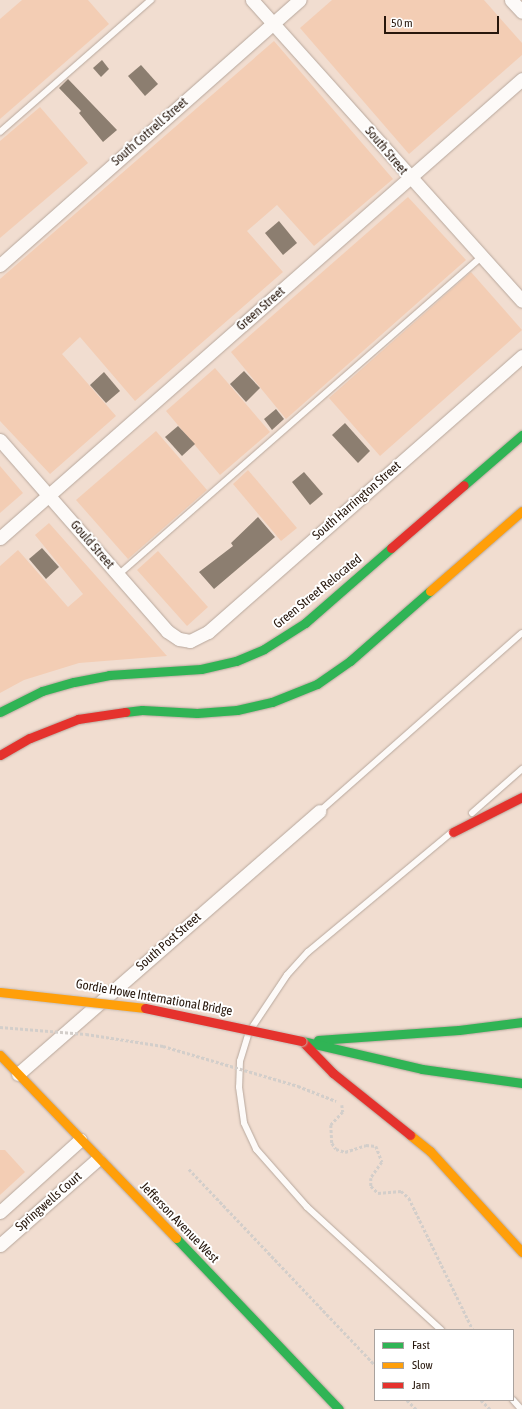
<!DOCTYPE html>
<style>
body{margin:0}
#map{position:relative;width:522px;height:1409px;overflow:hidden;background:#f1ddd0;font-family:"Asap Condensed",sans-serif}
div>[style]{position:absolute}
.green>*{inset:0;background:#f3cdb4}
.building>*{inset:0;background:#8c7e70}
.path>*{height:2.5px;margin-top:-1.25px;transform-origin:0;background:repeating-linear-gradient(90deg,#d3ceca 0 3px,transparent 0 5px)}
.roads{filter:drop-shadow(0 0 1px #b7a79c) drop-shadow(0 0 1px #b7a79c)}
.lane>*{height:6px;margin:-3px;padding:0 3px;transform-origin:3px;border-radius:3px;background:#fdfaf8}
.street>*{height:13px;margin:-6.5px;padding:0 6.5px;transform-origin:6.5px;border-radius:6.5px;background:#fdfaf8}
.fast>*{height:9px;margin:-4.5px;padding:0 4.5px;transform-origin:4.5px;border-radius:4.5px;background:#30b455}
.slow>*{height:9px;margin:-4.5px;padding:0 4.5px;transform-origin:4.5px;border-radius:4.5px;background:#ff9f0a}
.jam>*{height:9px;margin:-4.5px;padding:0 4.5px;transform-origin:4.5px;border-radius:4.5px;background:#e5322d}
.path-bridge>*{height:2.5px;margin-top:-1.25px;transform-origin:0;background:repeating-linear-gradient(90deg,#d3ceca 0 3px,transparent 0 5px)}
.bridges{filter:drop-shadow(0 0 1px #c7bcb5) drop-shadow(0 0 1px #c7bcb5)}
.slow-bridge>*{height:9px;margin:-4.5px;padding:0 4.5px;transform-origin:4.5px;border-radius:4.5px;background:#ff9f0a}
.jam-bridge>*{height:9px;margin:-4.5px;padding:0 4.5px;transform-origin:4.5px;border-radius:4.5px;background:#e5322d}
span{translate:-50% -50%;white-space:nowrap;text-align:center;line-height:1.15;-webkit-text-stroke:4px #fff;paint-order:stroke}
.street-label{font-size:13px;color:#27170c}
.legend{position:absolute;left:374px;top:1329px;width:140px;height:72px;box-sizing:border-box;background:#fff;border:1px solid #a9a29e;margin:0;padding:5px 7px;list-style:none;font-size:12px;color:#27170c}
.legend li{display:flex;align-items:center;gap:8px;height:20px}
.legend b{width:20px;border:1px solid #a9a29e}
.scale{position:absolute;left:384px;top:16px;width:115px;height:18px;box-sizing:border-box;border:2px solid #27170c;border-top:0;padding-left:5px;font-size:12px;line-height:14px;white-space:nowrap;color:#27170c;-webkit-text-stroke:3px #fff;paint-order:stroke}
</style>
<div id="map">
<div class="green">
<i style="clip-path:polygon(22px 0,88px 0,109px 24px,0 119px,0 19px)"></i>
<i style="clip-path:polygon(332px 0,484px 0,522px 43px,522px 55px,409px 154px,300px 28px)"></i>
<i style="clip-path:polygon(274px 41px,393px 179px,314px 246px,277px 205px,247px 231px,283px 272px,135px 401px,80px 337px,62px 354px,116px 416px,50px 474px,0 421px,0 279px)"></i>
<i style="clip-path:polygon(40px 107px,88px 163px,0 238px,0 141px)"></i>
<i style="clip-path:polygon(408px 197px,466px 260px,286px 419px,231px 352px)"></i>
<i style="clip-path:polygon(471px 272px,522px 330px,380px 456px,329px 398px)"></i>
<i style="clip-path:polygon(215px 368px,270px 432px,220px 475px,166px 411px)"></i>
<i style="clip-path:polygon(156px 431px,207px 490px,128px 559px,76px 500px)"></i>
<i style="clip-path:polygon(0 466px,23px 493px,0 513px)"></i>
<i style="clip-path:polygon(248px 470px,297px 528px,281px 541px,233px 484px)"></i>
<i style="clip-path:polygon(49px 523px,167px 656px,79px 663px,24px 680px,0 693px,0 566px,18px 550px,68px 607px,83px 594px,35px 535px)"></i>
<i style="clip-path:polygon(158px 551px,208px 607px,187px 626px,137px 570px)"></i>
<i style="clip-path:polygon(0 1150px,5px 1150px,25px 1172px,0 1195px)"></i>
</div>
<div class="building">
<i style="clip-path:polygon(102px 60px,109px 69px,101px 77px,93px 68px)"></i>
<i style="clip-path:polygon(141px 65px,158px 84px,145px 96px,128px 76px)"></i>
<i style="clip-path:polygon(68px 79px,117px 130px,103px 142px,79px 113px,81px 111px,59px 88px)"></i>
<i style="clip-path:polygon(279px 221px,297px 243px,283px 255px,265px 233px)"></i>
<i style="clip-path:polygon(244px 371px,260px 388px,246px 402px,230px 384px)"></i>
<i style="clip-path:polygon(104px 372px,120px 391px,106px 403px,90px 385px)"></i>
<i style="clip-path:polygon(276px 409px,284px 419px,272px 430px,264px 419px)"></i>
<i style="clip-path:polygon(345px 423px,370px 451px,358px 463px,332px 435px)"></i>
<i style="clip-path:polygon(178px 426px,195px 444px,182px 456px,165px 437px)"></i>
<i style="clip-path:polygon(304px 472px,323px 494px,310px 505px,292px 482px)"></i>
<i style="clip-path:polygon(258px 517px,275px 537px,214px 589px,199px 572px,233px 546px,231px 543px)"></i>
<i style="clip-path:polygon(42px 548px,59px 567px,46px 579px,29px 559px)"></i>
</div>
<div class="path">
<i style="left:298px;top:1086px;width:41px;rotate:21.5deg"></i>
<i style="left:342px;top:1105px;width:7px;rotate:82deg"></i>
<i style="left:343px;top:1112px;width:18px;rotate:133deg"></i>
<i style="left:331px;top:1125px;width:18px;rotate:87deg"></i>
<i style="left:332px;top:1143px;width:7px;rotate:56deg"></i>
<i style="left:336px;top:1149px;width:9px;rotate:18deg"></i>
<i style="left:345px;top:1152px;width:22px;rotate:-18deg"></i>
<i style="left:366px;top:1145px;width:10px;rotate:6deg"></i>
<i style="left:376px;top:1146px;width:17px;rotate:69deg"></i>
<i style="left:382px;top:1162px;width:19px;rotate:125deg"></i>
<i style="left:371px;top:1178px;width:8px;rotate:90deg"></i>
<i style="left:371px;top:1186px;width:10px;rotate:45deg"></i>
<i style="left:378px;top:1193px;width:23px;rotate:-5deg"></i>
<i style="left:401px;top:1191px;width:11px;rotate:41deg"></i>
<i style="left:409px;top:1198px;width:147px;rotate:64.1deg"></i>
<i style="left:189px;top:1169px;width:270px;rotate:46.5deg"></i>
<i style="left:407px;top:1400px;width:13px;rotate:45deg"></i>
<i style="left:481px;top:1400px;width:13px;rotate:45deg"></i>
</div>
<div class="roads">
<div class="lane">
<i style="left:0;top:132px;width:201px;rotate:-41.2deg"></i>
<i style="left:118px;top:575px;width:483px;rotate:-41.2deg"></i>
<i style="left:320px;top:811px;width:269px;rotate:-41.4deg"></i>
<i style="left:472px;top:813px;width:67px;rotate:-41.3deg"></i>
<i style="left:253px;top:1026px;width:61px;rotate:-56.3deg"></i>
<i style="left:287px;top:975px;width:31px;rotate:-48deg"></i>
<i style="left:308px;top:952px;width:186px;rotate:-39.8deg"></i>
<i style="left:248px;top:1035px;width:27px;rotate:107deg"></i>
<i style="left:240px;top:1061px;width:26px;rotate:92deg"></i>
<i style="left:239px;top:1087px;width:36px;rotate:82deg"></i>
<i style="left:244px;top:1123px;width:29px;rotate:65deg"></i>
<i style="left:256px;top:1149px;width:77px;rotate:48.7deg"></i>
<i style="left:307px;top:1207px;width:182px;rotate:42.5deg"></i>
<i style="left:513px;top:1400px;width:12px;rotate:48deg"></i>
</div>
<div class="street">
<i style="left:252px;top:0;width:404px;rotate:48.1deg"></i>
<i style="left:511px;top:0;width:16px;rotate:47deg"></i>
<i style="left:0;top:265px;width:400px;rotate:-41.5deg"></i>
<i style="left:0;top:440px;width:254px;rotate:48.8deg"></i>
<i style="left:167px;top:631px;width:14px;rotate:34deg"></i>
<i style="left:179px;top:639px;width:11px;rotate:10deg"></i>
<i style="left:190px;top:641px;width:20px;rotate:-27deg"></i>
<i style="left:208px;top:632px;width:418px;rotate:-41.3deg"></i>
<i style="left:0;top:538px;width:695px;rotate:-41.33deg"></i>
<i style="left:18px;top:1074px;width:400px;rotate:-41.1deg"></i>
<i style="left:0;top:1212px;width:108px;rotate:-42deg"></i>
<i style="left:0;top:1245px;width:130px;rotate:-41.3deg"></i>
</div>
<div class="fast">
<i style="left:464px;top:485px;width:77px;rotate:-40.8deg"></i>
<i style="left:0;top:712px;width:47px;rotate:-26.6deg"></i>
<i style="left:42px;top:691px;width:33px;rotate:-16deg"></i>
<i style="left:74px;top:682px;width:36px;rotate:-11deg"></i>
<i style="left:109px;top:675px;width:92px;rotate:-3.7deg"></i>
<i style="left:201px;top:669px;width:36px;rotate:-13deg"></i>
<i style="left:236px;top:661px;width:30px;rotate:-23deg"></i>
<i style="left:264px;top:649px;width:49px;rotate:-32.4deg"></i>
<i style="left:305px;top:623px;width:114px;rotate:-41.1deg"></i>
<i style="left:125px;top:712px;width:17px;rotate:-7deg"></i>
<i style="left:142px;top:710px;width:55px;rotate:3.1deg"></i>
<i style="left:197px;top:713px;width:40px;rotate:-4.3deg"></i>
<i style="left:237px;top:710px;width:36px;rotate:-13deg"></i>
<i style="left:272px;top:702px;width:48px;rotate:-21.8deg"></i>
<i style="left:317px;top:684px;width:40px;rotate:-34.9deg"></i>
<i style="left:350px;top:661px;width:106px;rotate:-41.2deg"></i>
<i style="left:318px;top:1040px;width:141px;rotate:-4.1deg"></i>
<i style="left:459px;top:1030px;width:64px;rotate:-7.2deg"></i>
<i style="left:302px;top:1041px;width:123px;rotate:13.1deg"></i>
<i style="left:422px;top:1069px;width:101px;rotate:8deg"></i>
<i style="left:176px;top:1238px;width:236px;rotate:46.4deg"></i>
</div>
<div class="slow">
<i style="left:430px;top:591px;width:122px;rotate:-41deg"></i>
<i style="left:0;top:1055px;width:254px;rotate:46.1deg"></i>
<i style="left:410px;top:1135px;width:26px;rotate:39deg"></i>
<i style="left:430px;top:1151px;width:137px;rotate:47.7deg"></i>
</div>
<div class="jam">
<i style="left:391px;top:548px;width:96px;rotate:-40.8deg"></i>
<i style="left:0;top:755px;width:34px;rotate:-30deg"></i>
<i style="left:30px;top:738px;width:52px;rotate:-21.6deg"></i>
<i style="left:78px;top:719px;width:48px;rotate:-8.5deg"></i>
<i style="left:453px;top:832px;width:77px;rotate:-26.9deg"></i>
<i style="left:302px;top:1041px;width:45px;rotate:45.9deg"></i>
<i style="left:333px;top:1073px;width:99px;rotate:38.8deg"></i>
</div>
</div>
<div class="path-bridge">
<i style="left:0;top:1027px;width:86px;rotate:4.7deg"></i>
<i style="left:86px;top:1034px;width:78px;rotate:8.9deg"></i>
<i style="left:163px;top:1046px;width:141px;rotate:16.5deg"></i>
</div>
<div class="bridges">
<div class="slow-bridge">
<i style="left:0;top:992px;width:146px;rotate:6.3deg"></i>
</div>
<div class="jam-bridge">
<i style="left:145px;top:1008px;width:160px;rotate:11.9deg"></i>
</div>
</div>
<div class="street-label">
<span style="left:150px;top:132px;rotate:-41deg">South Cottrell Street</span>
<span style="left:386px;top:151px;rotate:50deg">South Street</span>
<span style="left:261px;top:309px;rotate:-41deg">Green Street</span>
<span style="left:357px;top:501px;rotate:-41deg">South Harrington Street</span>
<span style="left:92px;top:545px;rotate:49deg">Gould Street</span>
<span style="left:318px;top:592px;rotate:-39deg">Green Street Relocated</span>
<span style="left:169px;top:942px;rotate:-41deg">South Post Street</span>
<span style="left:154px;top:998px;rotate:10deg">Gordie Howe International Bridge</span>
<span style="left:49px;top:1202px;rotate:-41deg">Springwells Court</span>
<span style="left:179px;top:1223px;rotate:46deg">Jefferson Avenue West</span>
</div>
<ul class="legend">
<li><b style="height:5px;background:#30b455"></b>Fast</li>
<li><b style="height:5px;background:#ff9f0a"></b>Slow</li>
<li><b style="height:5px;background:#e5322d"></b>Jam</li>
</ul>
<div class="scale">50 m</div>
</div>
